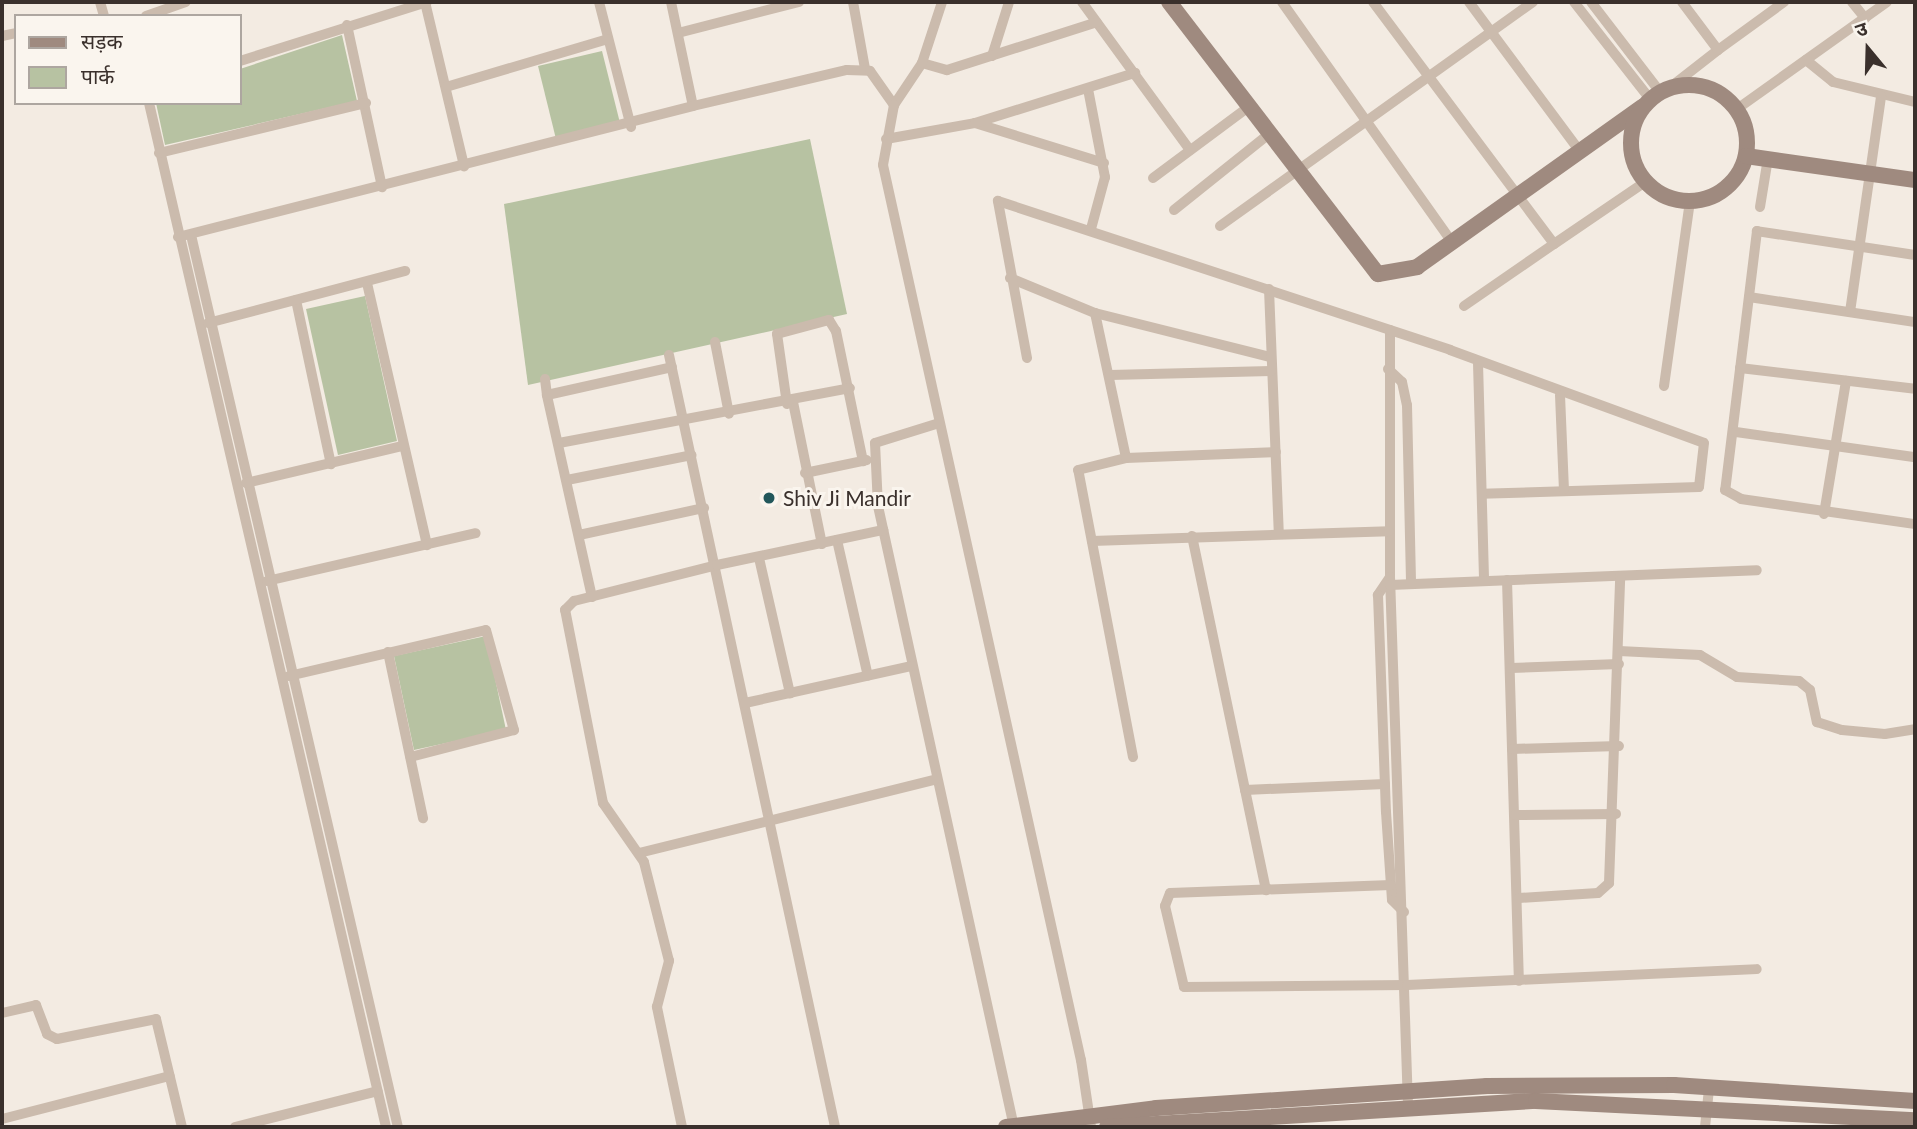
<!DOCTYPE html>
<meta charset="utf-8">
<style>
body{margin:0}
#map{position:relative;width:1917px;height:1129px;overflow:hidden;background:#f3ebe2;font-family:Lato,"Noto Sans Devanagari",sans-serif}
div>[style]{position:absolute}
.green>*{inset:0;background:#b7c2a2}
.street>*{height:10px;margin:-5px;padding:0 5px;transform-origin:5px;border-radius:5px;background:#cbbbad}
.secondary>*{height:16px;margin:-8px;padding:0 8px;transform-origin:8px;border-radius:8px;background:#9f8a7f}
.secondary>.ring{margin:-8px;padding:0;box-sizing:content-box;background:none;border:16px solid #9f8a7f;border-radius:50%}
.dots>*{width:19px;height:19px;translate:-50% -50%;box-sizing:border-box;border:4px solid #faf5ee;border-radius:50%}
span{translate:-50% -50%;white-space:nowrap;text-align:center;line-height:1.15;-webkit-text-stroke:6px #faf5ee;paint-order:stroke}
.poi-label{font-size:21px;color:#3a302c}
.left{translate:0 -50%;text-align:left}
.frame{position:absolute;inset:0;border:4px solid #3a302c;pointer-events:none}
.legend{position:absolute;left:14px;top:14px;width:228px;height:91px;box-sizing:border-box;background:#faf5ee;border:2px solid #ada6a0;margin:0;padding:9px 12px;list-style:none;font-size:21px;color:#3a302c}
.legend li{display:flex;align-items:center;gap:14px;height:35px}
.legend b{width:35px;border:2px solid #ada6a0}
.north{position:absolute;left:1833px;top:14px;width:70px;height:70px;-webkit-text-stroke:5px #faf5ee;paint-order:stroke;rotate:341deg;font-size:19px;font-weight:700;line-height:28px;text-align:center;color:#3a302c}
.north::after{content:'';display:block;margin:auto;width:24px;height:32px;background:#3a302c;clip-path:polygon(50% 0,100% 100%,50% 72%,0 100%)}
</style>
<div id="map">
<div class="green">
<i style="clip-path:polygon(342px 35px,357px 101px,165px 145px,156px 103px,240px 103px,240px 69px)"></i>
<i style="clip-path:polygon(602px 51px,620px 123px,556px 139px,538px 66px)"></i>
<i style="clip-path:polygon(810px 139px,847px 314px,528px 385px,504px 204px)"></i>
<i style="clip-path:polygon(365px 296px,397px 441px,338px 455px,306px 309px)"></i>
<i style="clip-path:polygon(486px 636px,506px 730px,414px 750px,394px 656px)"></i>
</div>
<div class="street">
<i style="left:100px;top:2px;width:15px;rotate:74deg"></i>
<i style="left:425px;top:2px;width:169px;rotate:76.6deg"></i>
<i style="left:599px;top:2px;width:129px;rotate:75.6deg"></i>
<i style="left:671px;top:2px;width:106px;rotate:78.1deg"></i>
<i style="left:853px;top:2px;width:68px;rotate:79.8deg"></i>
<i style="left:1082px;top:2px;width:183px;rotate:53.9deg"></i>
<i style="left:1282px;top:2px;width:293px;rotate:54.7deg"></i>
<i style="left:1373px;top:2px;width:302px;rotate:53.2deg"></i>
<i style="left:1554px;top:244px;width:110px;rotate:-34.3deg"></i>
<i style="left:1469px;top:2px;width:184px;rotate:53.4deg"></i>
<i style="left:1574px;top:2px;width:123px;rotate:51.9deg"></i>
<i style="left:1591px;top:2px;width:113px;rotate:52.5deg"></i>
<i style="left:1852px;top:2px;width:21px;rotate:51deg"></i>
<i style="left:146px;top:16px;width:42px;rotate:-19.3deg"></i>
<i style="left:347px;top:25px;width:166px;rotate:77.8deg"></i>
<i style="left:678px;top:33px;width:125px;rotate:-14.4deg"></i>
<i style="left:2px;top:36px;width:14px;rotate:-12deg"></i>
<i style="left:1718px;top:50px;width:82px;rotate:-36deg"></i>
<i style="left:992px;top:56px;width:57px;rotate:-72.5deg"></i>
<i style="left:1806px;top:60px;width:35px;rotate:39deg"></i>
<i style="left:1833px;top:82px;width:84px;rotate:13.7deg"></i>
<i style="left:240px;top:61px;width:196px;rotate:-17.5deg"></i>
<i style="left:922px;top:63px;width:26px;rotate:16deg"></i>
<i style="left:947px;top:70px;width:157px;rotate:-17.7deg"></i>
<i style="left:446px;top:87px;width:169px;rotate:-16.5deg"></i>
<i style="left:1088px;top:89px;width:90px;rotate:79.1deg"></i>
<i style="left:1105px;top:177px;width:54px;rotate:105.1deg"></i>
<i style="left:1668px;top:89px;width:63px;rotate:-38deg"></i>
<i style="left:1718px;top:50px;width:60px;rotate:-126.9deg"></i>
<i style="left:149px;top:103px;width:1051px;rotate:76.97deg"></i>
<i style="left:894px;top:105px;width:50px;rotate:-56.3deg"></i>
<i style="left:922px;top:63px;width:64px;rotate:-71.8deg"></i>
<i style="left:1737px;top:109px;width:184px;rotate:-35.5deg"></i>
<i style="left:975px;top:123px;width:135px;rotate:17.2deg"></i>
<i style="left:886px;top:139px;width:90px;rotate:-10.2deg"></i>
<i style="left:975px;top:123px;width:168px;rotate:-17.4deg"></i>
<i style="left:159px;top:153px;width:213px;rotate:-13.6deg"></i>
<i style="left:1153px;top:178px;width:121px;rotate:-36.6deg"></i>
<i style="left:1760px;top:207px;width:50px;rotate:-80.7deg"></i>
<i style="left:1174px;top:210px;width:123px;rotate:-38.7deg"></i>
<i style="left:1220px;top:226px;width:385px;rotate:-35.6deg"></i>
<i style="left:191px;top:235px;width:916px;rotate:76.94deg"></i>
<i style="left:178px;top:237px;width:531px;rotate:-14.27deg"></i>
<i style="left:693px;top:106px;width:158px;rotate:-13.2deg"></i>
<i style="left:847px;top:70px;width:23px;rotate:2deg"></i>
<i style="left:870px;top:71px;width:42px;rotate:54.8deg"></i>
<i style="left:894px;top:105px;width:61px;rotate:100.4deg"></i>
<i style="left:883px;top:165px;width:917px;rotate:77.53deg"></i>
<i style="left:1081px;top:1060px;width:68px;rotate:81.5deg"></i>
<i style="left:1915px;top:255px;width:160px;rotate:-171.4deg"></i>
<i style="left:1757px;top:231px;width:261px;rotate:97deg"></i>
<i style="left:1725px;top:490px;width:18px;rotate:29deg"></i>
<i style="left:1741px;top:499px;width:176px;rotate:8.2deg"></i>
<i style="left:1010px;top:278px;width:92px;rotate:22.4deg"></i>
<i style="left:1095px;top:313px;width:180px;rotate:14.1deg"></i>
<i style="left:367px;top:283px;width:269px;rotate:77.1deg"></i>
<i style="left:1269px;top:289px;width:244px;rotate:87.7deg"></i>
<i style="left:1749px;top:297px;width:168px;rotate:8.6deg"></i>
<i style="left:296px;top:300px;width:168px;rotate:78deg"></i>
<i style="left:1464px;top:306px;width:109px;rotate:-34.6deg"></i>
<i style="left:1850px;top:312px;width:218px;rotate:-81.8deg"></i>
<i style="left:1095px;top:313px;width:148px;rotate:77.9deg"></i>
<i style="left:208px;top:323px;width:204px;rotate:-14.8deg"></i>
<i style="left:1390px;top:330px;width:247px;rotate:90deg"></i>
<i style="left:1390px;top:577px;width:529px;rotate:88.05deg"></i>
<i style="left:715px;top:342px;width:73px;rotate:79deg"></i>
<i style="left:669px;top:355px;width:790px;rotate:77.86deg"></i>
<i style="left:1027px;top:358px;width:160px;rotate:-100.5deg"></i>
<i style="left:998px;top:201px;width:476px;rotate:18.2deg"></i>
<i style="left:1450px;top:350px;width:270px;rotate:20.1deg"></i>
<i style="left:1704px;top:443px;width:44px;rotate:96.5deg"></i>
<i style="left:1699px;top:487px;width:217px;rotate:178.2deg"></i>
<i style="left:1478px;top:363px;width:217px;rotate:88.4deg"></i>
<i style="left:1740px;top:368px;width:176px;rotate:6.8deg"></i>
<i style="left:1388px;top:369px;width:19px;rotate:43deg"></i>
<i style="left:1402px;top:382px;width:24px;rotate:78deg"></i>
<i style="left:1407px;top:405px;width:179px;rotate:88.7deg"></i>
<i style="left:1110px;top:375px;width:161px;rotate:-1.4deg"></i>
<i style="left:545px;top:379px;width:16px;rotate:83deg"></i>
<i style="left:1664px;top:386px;width:186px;rotate:-82deg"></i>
<i style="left:1560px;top:395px;width:94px;rotate:87.6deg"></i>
<i style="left:793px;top:402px;width:145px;rotate:78.5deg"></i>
<i style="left:787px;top:404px;width:71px;rotate:-98.1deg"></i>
<i style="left:777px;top:334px;width:54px;rotate:-15.1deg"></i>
<i style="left:829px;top:320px;width:13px;rotate:58deg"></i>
<i style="left:836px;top:331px;width:133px;rotate:78.3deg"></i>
<i style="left:936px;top:424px;width:64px;rotate:162.7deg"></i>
<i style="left:875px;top:443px;width:63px;rotate:87.3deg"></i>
<i style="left:878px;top:506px;width:636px;rotate:77.65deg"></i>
<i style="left:1736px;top:432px;width:181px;rotate:8deg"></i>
<i style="left:559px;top:443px;width:296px;rotate:-10.7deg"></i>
<i style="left:805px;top:473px;width:63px;rotate:-11.8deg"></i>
<i style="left:567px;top:480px;width:127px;rotate:-11.3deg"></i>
<i style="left:246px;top:483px;width:161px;rotate:-13.3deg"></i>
<i style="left:1824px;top:514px;width:135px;rotate:-80.6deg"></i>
<i style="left:579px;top:535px;width:128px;rotate:-12.2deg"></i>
<i style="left:1192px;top:536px;width:362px;rotate:78.2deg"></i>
<i style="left:837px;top:540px;width:139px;rotate:77.2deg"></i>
<i style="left:1092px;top:541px;width:297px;rotate:-1.9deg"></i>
<i style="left:759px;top:558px;width:139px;rotate:77.1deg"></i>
<i style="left:1390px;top:577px;width:22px;rotate:124deg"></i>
<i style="left:1378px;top:595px;width:217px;rotate:87.9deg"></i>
<i style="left:1386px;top:812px;width:88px;rotate:86.1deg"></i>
<i style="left:1392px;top:900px;width:17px;rotate:45deg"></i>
<i style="left:1507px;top:580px;width:401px;rotate:88.3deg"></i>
<i style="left:267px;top:581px;width:214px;rotate:-12.9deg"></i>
<i style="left:1390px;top:585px;width:367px;rotate:-2.3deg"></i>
<i style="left:592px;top:597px;width:207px;rotate:-102.6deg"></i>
<i style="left:547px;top:395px;width:128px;rotate:-12.6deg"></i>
<i style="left:1619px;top:651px;width:81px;rotate:2.8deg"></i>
<i style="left:1700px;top:655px;width:43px;rotate:30.7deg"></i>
<i style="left:1737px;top:677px;width:62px;rotate:3.7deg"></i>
<i style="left:1799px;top:681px;width:14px;rotate:39deg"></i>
<i style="left:1810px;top:690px;width:33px;rotate:78deg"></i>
<i style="left:1817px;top:722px;width:26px;rotate:18deg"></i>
<i style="left:1842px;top:730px;width:43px;rotate:5.3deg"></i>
<i style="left:1885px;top:734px;width:30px;rotate:-9deg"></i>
<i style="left:388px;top:652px;width:170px;rotate:78.1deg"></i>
<i style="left:1511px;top:668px;width:108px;rotate:-2.1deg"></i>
<i style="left:289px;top:676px;width:202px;rotate:-13.1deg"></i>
<i style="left:486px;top:630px;width:104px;rotate:74.4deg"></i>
<i style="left:514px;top:730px;width:107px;rotate:165.4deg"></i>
<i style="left:745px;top:703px;width:171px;rotate:-12.5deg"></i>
<i style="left:1512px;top:749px;width:107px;rotate:-1.6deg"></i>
<i style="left:1133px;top:757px;width:292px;rotate:-100.8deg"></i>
<i style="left:1078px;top:470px;width:49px;rotate:-14deg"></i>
<i style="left:1126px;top:458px;width:150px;rotate:-2.3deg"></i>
<i style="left:1245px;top:790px;width:140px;rotate:-2.5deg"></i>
<i style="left:1515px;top:815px;width:101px;rotate:-0.6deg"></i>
<i style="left:639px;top:853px;width:304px;rotate:-13.9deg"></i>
<i style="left:1391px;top:885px;width:221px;rotate:177.9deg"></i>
<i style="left:1170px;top:893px;width:14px;rotate:111deg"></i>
<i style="left:1165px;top:906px;width:83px;rotate:76.8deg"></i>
<i style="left:1184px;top:987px;width:223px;rotate:-0.5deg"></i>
<i style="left:1407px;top:985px;width:350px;rotate:-2.6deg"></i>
<i style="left:1519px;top:898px;width:79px;rotate:-3.6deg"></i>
<i style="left:1598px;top:893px;width:15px;rotate:-42deg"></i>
<i style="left:1609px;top:883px;width:307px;rotate:-87.9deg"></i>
<i style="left:2px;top:1013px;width:35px;rotate:-13deg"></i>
<i style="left:36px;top:1005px;width:31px;rotate:69deg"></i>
<i style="left:47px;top:1034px;width:11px;rotate:27deg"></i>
<i style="left:57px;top:1039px;width:101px;rotate:-11.4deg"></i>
<i style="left:156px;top:1019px;width:111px;rotate:76.5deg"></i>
<i style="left:2px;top:1119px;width:173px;rotate:-14.4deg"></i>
<i style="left:235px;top:1127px;width:147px;rotate:-14.1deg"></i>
<i style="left:682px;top:1127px;width:123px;rotate:-101.8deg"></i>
<i style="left:657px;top:1007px;width:48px;rotate:-75.4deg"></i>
<i style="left:669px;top:961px;width:102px;rotate:-104.2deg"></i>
<i style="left:644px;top:862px;width:72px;rotate:-124.8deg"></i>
<i style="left:603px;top:803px;width:197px;rotate:-101.1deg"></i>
<i style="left:565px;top:610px;width:13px;rotate:-45deg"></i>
<i style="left:574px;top:601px;width:147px;rotate:-14.1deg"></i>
<i style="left:717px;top:565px;width:170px;rotate:-11.9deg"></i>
<i style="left:1705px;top:1127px;width:39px;rotate:-84deg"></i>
</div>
<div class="secondary">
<i style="left:1169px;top:2px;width:343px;rotate:52.5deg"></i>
<i style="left:1378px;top:274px;width:40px;rotate:-10deg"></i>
<i style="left:1417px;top:267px;width:276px;rotate:-35.4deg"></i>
<i class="ring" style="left:1631px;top:85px;width:100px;height:100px"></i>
<i style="left:1746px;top:156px;width:171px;rotate:8.1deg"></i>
<i style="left:1006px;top:1127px;width:151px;rotate:-7.2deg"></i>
<i style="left:1156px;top:1108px;width:332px;rotate:-3.8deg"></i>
<i style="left:1487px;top:1086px;width:187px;rotate:-0.3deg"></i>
<i style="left:1674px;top:1085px;width:242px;rotate:3.8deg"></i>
<i style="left:1107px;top:1127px;width:430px;rotate:-3.5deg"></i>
<i style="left:1536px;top:1101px;width:379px;rotate:2.9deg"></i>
</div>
<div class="dots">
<i style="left:769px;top:498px;background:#22575b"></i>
</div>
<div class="poi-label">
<span class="left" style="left:783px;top:498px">Shiv Ji Mandir</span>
</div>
<div class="frame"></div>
<ul class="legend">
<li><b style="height:9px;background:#9f8a7f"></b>सड़क</li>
<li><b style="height:19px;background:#b7c2a2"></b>पार्क</li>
</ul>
<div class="north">उ</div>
</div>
